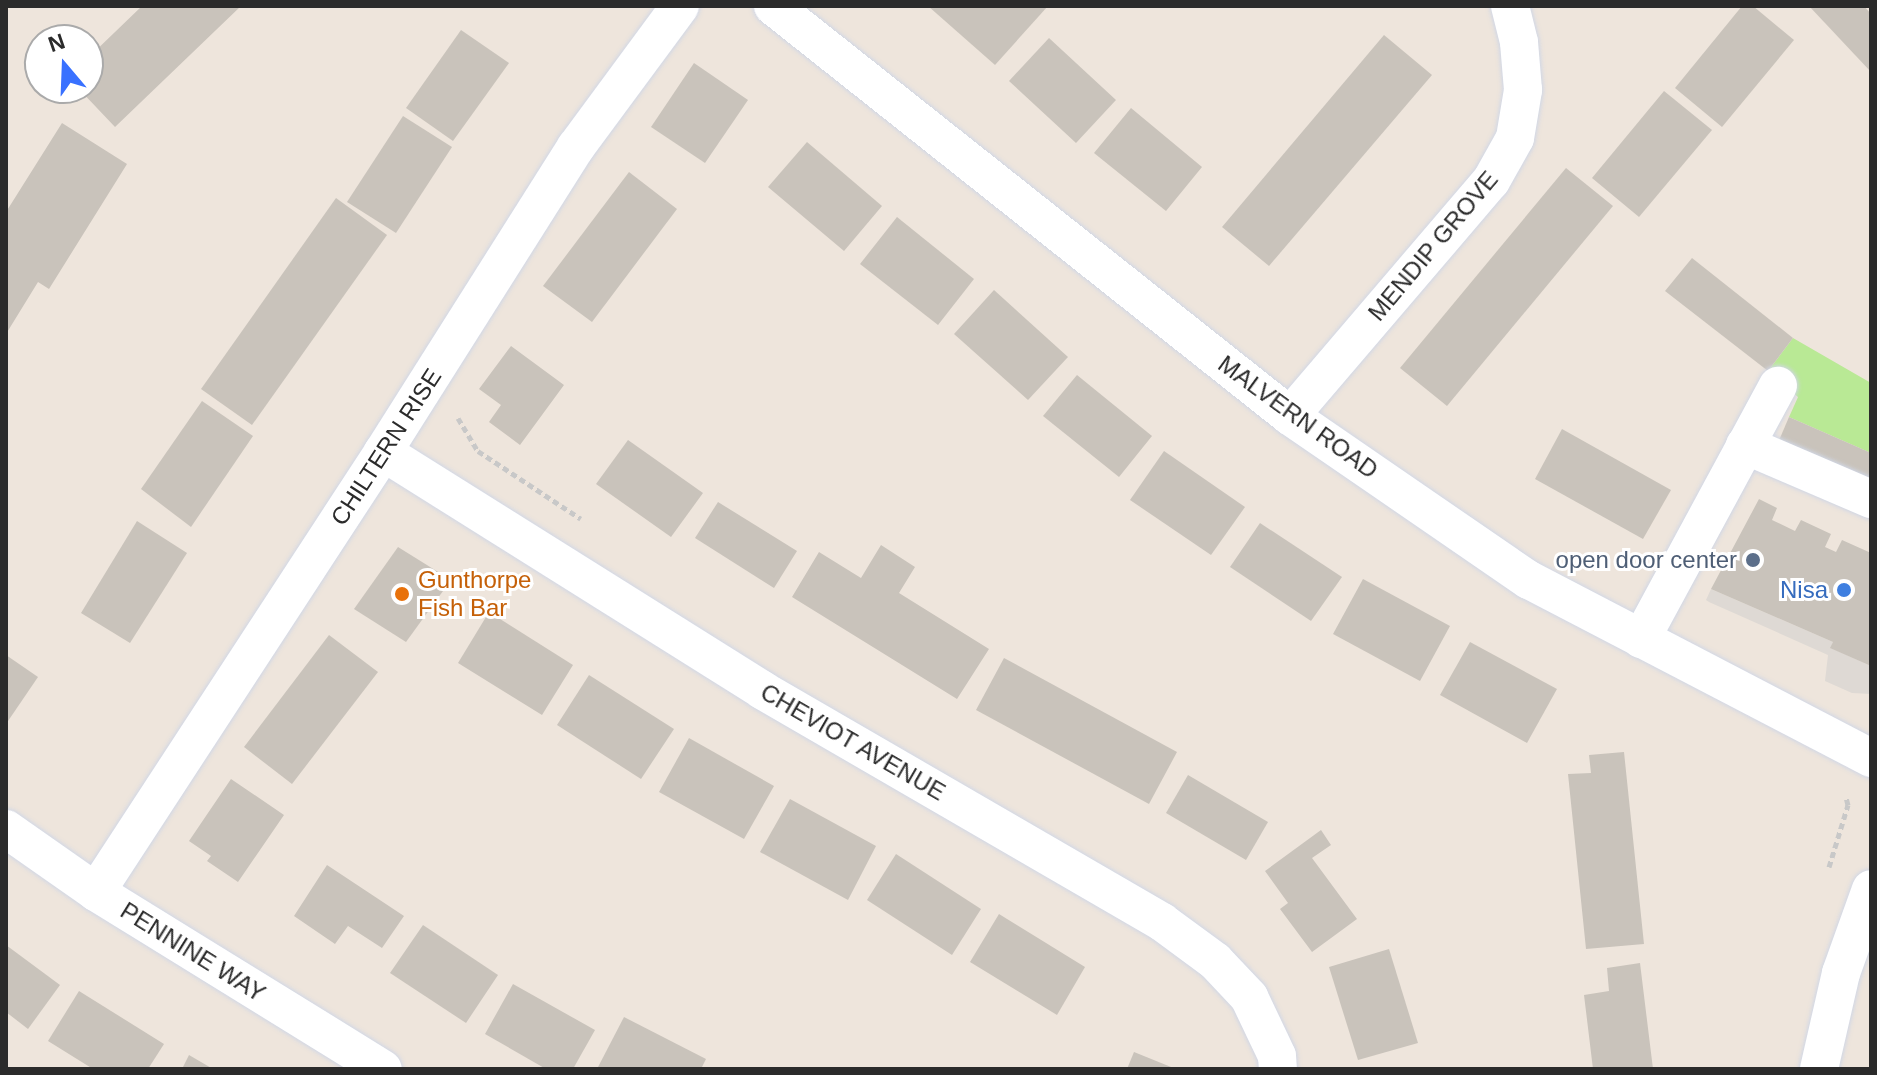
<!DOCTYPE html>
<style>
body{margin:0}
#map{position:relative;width:1877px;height:1075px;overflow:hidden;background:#eee5dc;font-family:Helvetica,sans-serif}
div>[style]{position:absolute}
.green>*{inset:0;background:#b9e995}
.plaza>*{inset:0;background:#ded9d4}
.building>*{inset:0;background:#c9c3bb}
.path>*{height:5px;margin-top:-2.5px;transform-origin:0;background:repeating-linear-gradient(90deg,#c8c8c8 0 6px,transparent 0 10px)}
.roads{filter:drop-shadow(0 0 2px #d1d7e5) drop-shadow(0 0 2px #d1d7e5)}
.minor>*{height:38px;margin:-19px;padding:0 19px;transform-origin:19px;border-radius:19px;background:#fff}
.dots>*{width:22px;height:22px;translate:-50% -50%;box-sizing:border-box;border:4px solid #fff;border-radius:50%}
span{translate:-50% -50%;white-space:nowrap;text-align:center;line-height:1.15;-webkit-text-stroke:6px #fff;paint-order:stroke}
.street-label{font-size:24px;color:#2b2b2b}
.service-label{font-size:24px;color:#4e5e75}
.right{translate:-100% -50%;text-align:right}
.food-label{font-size:24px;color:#c56008}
.left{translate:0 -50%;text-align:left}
.shop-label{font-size:24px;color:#366cbe}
.frame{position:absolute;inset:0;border:8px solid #2b2b2b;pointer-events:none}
.north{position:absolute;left:24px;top:24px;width:80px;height:80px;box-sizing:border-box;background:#fff;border:2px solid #aaa;border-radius:50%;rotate:341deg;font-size:22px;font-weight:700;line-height:32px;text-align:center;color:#2b2b2b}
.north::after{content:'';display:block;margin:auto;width:28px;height:36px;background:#3971ff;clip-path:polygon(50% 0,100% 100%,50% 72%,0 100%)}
</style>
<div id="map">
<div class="green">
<i style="clip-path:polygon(1793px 338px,1871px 383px,1871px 453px,1789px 417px,1798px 397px,1768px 371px)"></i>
</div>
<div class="plaza">
<i style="clip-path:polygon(1711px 589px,1833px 642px,1831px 648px,1871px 666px,1871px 694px,1852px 693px,1825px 681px,1828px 655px,1709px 602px,1706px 600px)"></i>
</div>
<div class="building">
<i style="clip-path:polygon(142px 6px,241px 6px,115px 127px,78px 88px,88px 88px,88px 58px)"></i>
<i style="clip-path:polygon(928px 6px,1048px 6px,995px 65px)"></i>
<i style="clip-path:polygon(1742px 6px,1753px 6px,1794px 40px,1722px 127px,1675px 88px)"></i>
<i style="clip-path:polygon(1809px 6px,1864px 6px,1871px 14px,1871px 72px)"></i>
<i style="clip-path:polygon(461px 30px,509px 63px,453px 141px,406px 108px)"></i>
<i style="clip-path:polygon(1384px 35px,1432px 75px,1269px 266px,1222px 227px)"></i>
<i style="clip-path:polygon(1049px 38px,1116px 100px,1076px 143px,1009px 81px)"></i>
<i style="clip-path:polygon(694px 63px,748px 100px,705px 163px,651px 127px)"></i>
<i style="clip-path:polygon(1664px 91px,1712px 130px,1639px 217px,1592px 178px)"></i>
<i style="clip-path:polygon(1131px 108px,1202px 167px,1166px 211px,1094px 153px)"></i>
<i style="clip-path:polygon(403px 116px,452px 147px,396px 233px,347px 202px)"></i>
<i style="clip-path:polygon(62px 123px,127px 164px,49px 289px,38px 282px,6px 334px,6px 212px)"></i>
<i style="clip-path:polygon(807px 142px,882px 206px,844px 251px,768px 187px)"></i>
<i style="clip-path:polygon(1566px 168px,1613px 206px,1447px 406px,1400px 368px)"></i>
<i style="clip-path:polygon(629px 172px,677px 209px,592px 322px,543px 286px)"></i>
<i style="clip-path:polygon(336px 198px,387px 235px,252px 425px,201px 389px)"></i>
<i style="clip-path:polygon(897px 217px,974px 279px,938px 325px,860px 264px)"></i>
<i style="clip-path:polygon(1692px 258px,1793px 338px,1768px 371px,1665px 291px)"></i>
<i style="clip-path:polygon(994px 290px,1068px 357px,1028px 400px,954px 334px)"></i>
<i style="clip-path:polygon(511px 346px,564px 385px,520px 445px,489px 422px,501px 405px,479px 389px)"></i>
<i style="clip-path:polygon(1077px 375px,1152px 436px,1119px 477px,1043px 416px)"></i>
<i style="clip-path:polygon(202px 401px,253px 436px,191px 527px,141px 489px)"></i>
<i style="clip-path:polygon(1789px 417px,1871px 453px,1871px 487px,1777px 445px)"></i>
<i style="clip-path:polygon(1562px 429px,1671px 490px,1643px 539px,1535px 479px)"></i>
<i style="clip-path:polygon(628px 440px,703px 493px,671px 537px,596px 484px)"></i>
<i style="clip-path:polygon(1164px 451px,1245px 507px,1211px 555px,1130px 500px)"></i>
<i style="clip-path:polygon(1759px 499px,1777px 508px,1772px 520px,1795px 531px,1801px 520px,1831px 534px,1825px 547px,1836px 552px,1842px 540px,1871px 553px,1871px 666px,1830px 648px,1833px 642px,1711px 589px)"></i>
<i style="clip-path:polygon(718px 502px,797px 551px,774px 588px,695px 538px)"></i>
<i style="clip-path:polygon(137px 521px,187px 553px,130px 643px,81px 613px)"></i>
<i style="clip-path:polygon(1260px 523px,1342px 577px,1311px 621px,1230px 567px)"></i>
<i style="clip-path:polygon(881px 545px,915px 567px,899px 593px,989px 649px,957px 699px,792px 597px,819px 552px,861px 578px)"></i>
<i style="clip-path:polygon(398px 547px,451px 580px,406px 642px,354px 609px)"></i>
<i style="clip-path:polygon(1363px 579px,1450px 626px,1420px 681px,1333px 634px)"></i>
<i style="clip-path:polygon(489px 612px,573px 665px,542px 715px,458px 663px)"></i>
<i style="clip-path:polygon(329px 635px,378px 672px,292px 784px,244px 747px)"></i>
<i style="clip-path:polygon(1470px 642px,1557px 689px,1527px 743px,1440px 695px)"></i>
<i style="clip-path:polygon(6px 655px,38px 677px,6px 724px)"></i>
<i style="clip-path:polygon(1004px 658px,1177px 752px,1149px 804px,976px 710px)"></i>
<i style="clip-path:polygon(589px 675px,674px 729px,641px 779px,557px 725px)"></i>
<i style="clip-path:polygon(689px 738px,774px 786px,744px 839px,659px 792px)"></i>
<i style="clip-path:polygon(1624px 752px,1644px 944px,1586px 949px,1568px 774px,1591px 773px,1589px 755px)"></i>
<i style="clip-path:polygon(1188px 775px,1268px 822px,1246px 860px,1166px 813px)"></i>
<i style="clip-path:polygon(231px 779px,284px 815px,238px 882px,207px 861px,211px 856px,189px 841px)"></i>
<i style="clip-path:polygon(790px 799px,876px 846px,848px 900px,760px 852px)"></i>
<i style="clip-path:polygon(1321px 830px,1331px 845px,1312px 858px,1357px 919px,1312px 952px,1280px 909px,1288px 903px,1265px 871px)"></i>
<i style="clip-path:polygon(896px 854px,981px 909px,952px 955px,867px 900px)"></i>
<i style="clip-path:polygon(327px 865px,404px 916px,382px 948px,348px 926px,335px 944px,294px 916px)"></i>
<i style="clip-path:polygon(999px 914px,1085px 967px,1057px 1015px,970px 962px)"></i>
<i style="clip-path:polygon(423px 925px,498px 975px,466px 1023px,390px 973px)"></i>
<i style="clip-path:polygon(6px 945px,60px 985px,28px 1029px,6px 1012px)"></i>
<i style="clip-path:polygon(1389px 949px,1418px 1043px,1358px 1060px,1329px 967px)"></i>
<i style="clip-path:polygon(1640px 963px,1653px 1069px,1593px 1069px,1584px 995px,1609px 991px,1607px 968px)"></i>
<i style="clip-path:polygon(513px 984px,595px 1030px,573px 1069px,546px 1069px,485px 1034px)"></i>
<i style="clip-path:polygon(79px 991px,164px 1044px,148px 1069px,93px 1069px,48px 1041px)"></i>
<i style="clip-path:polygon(624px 1017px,706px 1059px,701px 1069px,597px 1069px)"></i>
<i style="clip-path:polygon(1134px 1052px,1176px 1069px,1127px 1069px)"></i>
<i style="clip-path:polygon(189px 1055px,213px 1069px,182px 1069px)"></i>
</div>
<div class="path">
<i style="left:458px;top:418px;width:39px;rotate:59deg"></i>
<i style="left:478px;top:451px;width:123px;rotate:33.4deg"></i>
<i style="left:1829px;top:867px;width:65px;rotate:-73deg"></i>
<i style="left:1848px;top:805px;width:8px;rotate:-104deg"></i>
</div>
<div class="roads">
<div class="minor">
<i style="left:773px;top:6px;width:660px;rotate:38.42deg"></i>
<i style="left:1290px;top:416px;width:290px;rotate:34.5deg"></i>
<i style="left:1529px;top:580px;width:386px;rotate:27.5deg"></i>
<i style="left:1290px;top:416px;width:309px;rotate:-49.5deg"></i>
<i style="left:1491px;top:181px;width:49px;rotate:-60.8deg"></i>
<i style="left:1515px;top:138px;width:49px;rotate:-80.5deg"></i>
<i style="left:1523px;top:90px;width:48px;rotate:-94.8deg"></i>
<i style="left:1519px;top:42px;width:37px;rotate:-104deg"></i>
<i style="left:1745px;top:445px;width:137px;rotate:23.2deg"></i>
<i style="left:383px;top:452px;width:448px;rotate:32.1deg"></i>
<i style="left:762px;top:690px;width:462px;rotate:30.1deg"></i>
<i style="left:1162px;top:922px;width:66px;rotate:36.3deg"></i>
<i style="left:1215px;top:961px;width:50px;rotate:46.6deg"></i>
<i style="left:1249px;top:997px;width:65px;rotate:64.6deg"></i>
<i style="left:1277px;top:1056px;width:13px;rotate:86deg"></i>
<i style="left:1641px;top:639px;width:288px;rotate:-61.6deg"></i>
<i style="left:6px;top:829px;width:110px;rotate:35deg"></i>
<i style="left:96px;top:892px;width:337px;rotate:31.7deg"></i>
<i style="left:96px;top:892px;width:525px;rotate:-56.88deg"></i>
<i style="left:383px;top:452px;width:361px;rotate:-57.7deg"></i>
<i style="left:576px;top:147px;width:175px;rotate:-53.6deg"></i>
<i style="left:1819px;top:1069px;width:98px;rotate:-77.1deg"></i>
<i style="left:1841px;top:973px;width:89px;rotate:-70.3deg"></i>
</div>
</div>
<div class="dots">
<i style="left:1753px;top:560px;background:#5c6f8a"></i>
<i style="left:1844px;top:590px;background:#3f7fe0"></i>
<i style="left:402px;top:594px;background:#e8710a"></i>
</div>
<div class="street-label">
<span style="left:1433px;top:246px;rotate:-50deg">MENDIP GROVE</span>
<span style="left:1298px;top:417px;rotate:36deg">MALVERN ROAD</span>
<span style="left:386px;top:447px;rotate:-57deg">CHILTERN RISE</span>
<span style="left:853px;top:742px;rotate:30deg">CHEVIOT AVENUE</span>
<span style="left:193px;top:952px;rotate:32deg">PENNINE WAY</span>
</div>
<div class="service-label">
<span class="right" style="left:1737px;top:560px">open door center</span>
</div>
<div class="food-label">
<span class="left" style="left:418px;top:594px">Gunthorpe<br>Fish Bar</span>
</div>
<div class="shop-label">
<span class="right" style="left:1828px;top:590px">Nisa</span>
</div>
<div class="frame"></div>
<div class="north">N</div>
</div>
